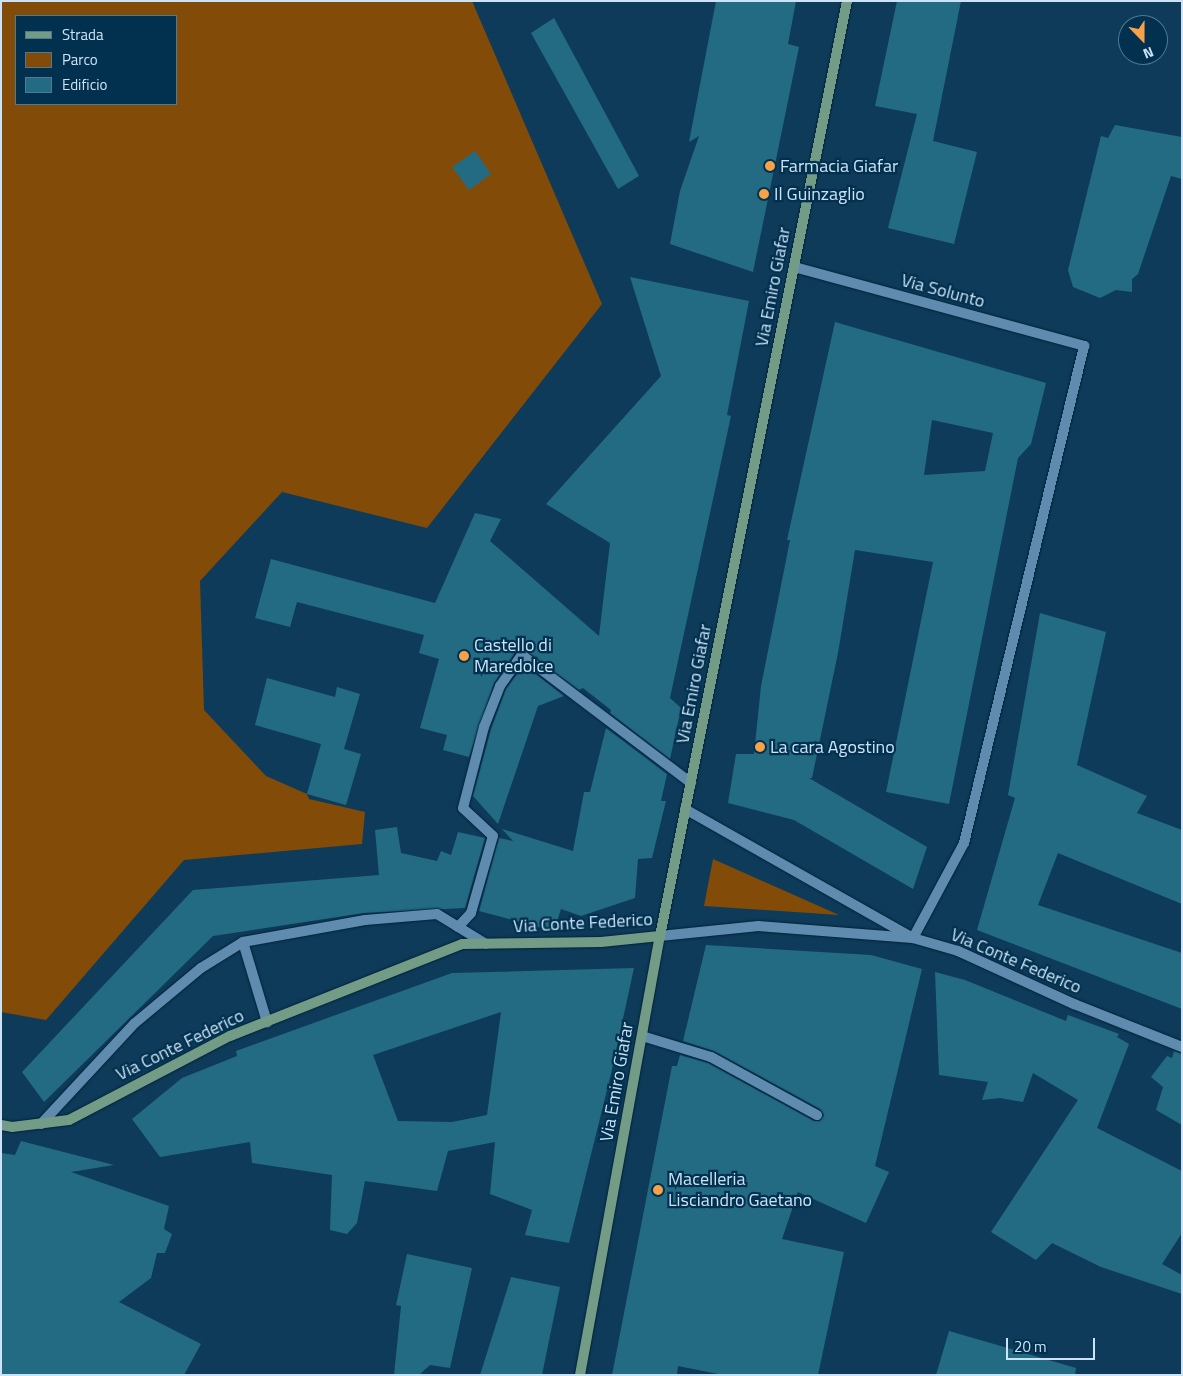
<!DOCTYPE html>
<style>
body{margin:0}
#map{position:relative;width:1183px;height:1376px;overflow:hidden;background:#0e3b5a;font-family:"Titillium Web",sans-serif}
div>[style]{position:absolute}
.green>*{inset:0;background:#824b07}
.building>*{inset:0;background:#236b82}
.roads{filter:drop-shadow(0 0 1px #002238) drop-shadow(0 0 1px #002238)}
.street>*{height:10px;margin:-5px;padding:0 5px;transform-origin:5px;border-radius:5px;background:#5f8bae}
.secondary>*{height:10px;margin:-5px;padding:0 5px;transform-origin:5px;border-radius:5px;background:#729c86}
.dots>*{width:14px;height:14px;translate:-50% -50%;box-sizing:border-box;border:2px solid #01314f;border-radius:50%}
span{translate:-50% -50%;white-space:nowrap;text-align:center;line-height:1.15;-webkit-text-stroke:4.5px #01314f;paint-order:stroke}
.poi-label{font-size:18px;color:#cce3f6}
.left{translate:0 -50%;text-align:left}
.street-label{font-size:18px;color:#cce3f6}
.frame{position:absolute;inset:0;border:2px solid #cce3f6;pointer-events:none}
.legend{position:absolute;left:15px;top:15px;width:162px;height:90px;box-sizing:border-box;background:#01314f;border:1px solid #527892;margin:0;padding:6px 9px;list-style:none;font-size:15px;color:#cce3f6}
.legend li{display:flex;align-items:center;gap:10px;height:25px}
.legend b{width:25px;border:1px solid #527892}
.north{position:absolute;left:1118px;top:15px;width:50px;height:50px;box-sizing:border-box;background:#01314f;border:1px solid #527892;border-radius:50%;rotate:158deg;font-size:14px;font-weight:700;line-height:20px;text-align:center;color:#cce3f6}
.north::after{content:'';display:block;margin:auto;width:18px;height:22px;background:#f7a149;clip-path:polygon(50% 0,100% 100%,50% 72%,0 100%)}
.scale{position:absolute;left:1006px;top:1338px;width:89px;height:22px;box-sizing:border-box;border:2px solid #cce3f6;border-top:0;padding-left:6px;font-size:15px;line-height:18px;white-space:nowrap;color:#cce3f6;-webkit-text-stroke:4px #01314f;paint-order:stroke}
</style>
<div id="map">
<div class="green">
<i style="clip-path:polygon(evenodd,1px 1px,472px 1px,602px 304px,427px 528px,282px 492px,200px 581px,204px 710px,266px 776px,307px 794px,309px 799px,365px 812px,362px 844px,184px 860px,46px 1020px,1px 1012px,1px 1px,16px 16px,176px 16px,176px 104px,16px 104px,16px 16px)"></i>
<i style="clip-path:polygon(713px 859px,839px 915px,704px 906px)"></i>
</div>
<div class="building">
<i style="clip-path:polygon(716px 1px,796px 1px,788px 44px,799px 47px,753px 272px,670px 244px,680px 191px,699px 136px,689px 142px)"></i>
<i style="clip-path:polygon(897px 1px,961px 1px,933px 141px,977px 152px,954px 244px,888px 228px,917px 114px,875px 106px)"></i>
<i style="clip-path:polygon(554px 18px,639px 176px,618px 189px,531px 33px)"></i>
<i style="clip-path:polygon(1115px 125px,1182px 137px,1182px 179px,1171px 176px,1138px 274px,1132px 279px,1132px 292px,1116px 290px,1100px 298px,1073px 287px,1068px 270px,1101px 136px,1108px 138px)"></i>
<i style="clip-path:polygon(475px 151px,491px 174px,469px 190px,452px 167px)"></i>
<i style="clip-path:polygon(630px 277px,749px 301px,727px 415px,731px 416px,670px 698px,681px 708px,670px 759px,610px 713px,611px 710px,583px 688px,579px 690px,522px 648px,516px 651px,494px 683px,469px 757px,443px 750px,447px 735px,420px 728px,439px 659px,419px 653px,424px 635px,297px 602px,290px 627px,255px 618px,271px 559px,435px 603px,475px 513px,501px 519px,490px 541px,599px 636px,610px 543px,546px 504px,661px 376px)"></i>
<i style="clip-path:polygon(evenodd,835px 322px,1046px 383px,1031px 444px,1018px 458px,949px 804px,886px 792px,933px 562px,855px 550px,838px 653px,812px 778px,809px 778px,927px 847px,913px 889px,794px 820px,728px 803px,736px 754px,754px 754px,761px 686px,790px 540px,787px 540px,835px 322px,932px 420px,993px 433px,985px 471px,924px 475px,932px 420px)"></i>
<i style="clip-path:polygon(1040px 613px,1106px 632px,1077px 765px,1147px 796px,1137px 813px,1182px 830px,1182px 904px,1058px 853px,1038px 905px,1182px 953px,1182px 1009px,977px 930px,1015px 798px,1008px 795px)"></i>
<i style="clip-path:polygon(524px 665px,564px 696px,538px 706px,498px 824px,473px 796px,491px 729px,506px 689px)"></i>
<i style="clip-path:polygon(267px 678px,335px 697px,337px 687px,360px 694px,344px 749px,361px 754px,346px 805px,307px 794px,321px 744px,255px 725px)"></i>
<i style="clip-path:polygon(606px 728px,667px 774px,661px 801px,666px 801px,652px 858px,638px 859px,635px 898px,581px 916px,561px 909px,554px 931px,479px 911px,499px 838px,513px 841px,502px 829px,573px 851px,584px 792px,590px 792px)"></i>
<i style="clip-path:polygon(397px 827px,401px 853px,437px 861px,441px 851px,451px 855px,458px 832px,485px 838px,465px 908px,364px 913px,213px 936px,44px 1102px,22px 1072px,193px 890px,379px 875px,375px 830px)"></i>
<i style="clip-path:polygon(706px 945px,871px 955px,922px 969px,875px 1166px,889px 1172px,866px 1223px,798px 1192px,782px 1239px,844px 1252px,818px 1375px,723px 1375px,678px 1366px,677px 1375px,612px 1375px,672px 1066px,677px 1066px,680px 1055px,708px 1063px,814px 1121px,820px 1121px,824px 1115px,820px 1109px,714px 1051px,683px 1041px)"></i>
<i style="clip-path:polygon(evenodd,634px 968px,611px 1074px,569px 1243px,525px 1235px,532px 1210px,490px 1194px,495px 1142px,448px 1151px,437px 1191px,365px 1181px,357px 1223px,347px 1234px,330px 1230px,332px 1175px,252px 1163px,250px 1142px,160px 1157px,132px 1119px,182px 1078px,237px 1056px,236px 1051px,452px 973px,634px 968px,501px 1012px,487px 1115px,452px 1122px,398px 1121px,373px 1055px,501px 1012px)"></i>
<i style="clip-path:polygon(935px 972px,965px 980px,1066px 1021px,1068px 1015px,1119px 1034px,1117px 1037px,1129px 1044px,1097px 1128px,1182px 1171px,1182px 1233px,1162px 1264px,1182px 1275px,1182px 1294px,1101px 1267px,1052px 1243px,1036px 1260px,991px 1232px,1078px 1100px,1033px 1073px,1023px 1102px,1000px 1098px,982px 1100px,988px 1082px,939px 1075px)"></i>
<i style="clip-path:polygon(1174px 1051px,1182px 1054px,1182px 1125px,1156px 1110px,1163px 1087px,1151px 1077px,1167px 1056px,1172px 1058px)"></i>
<i style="clip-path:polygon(21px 1141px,114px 1165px,71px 1172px,169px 1206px,164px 1229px,172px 1234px,165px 1253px,157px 1253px,151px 1278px,119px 1302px,201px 1344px,184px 1375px,1px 1375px,1px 1153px,15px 1155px)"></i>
<i style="clip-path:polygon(407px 1254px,472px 1268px,450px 1368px,430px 1365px,419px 1375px,394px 1375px,401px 1306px,396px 1305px)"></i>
<i style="clip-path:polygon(511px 1277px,560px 1287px,542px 1375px,480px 1375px)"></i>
<i style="clip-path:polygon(949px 1331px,1076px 1368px,1075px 1375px,936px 1375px)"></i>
</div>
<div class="roads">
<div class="street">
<i style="left:794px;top:267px;width:301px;rotate:15.2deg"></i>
<i style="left:1084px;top:346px;width:511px;rotate:103.57deg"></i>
<i style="left:964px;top:843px;width:108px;rotate:118.2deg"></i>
<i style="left:685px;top:809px;width:256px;rotate:29.5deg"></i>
<i style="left:458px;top:927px;width:19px;rotate:-47deg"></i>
<i style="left:471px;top:913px;width:80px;rotate:-74.1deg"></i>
<i style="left:493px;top:836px;width:41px;rotate:-137deg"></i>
<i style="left:463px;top:808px;width:84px;rotate:-75.5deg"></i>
<i style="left:484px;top:727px;width:44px;rotate:-68.7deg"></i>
<i style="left:500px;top:686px;width:38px;rotate:-55deg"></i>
<i style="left:522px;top:655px;width:212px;rotate:37.1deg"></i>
<i style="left:660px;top:936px;width:99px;rotate:-5.8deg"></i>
<i style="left:758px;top:926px;width:155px;rotate:4.4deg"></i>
<i style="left:913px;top:938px;width:47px;rotate:16.1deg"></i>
<i style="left:958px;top:951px;width:128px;rotate:24.6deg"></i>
<i style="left:1074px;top:1004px;width:116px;rotate:21.7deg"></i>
<i style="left:243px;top:942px;width:84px;rotate:73.3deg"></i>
<i style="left:642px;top:1036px;width:72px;rotate:16.9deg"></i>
<i style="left:711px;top:1057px;width:121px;rotate:28.7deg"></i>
<i style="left:41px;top:1124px;width:138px;rotate:-47.1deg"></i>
<i style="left:135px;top:1023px;width:86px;rotate:-39.8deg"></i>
<i style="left:201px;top:968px;width:49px;rotate:-31.8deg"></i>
<i style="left:243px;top:942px;width:124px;rotate:-10.2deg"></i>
<i style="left:365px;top:920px;width:72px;rotate:-4.8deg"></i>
<i style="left:437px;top:914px;width:57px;rotate:31.5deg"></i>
</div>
<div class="secondary">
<i style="left:1px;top:1125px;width:11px;rotate:10deg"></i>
<i style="left:12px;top:1127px;width:57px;rotate:-7deg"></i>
<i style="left:69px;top:1120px;width:182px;rotate:-27.6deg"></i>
<i style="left:230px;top:1036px;width:250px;rotate:-21.6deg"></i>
<i style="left:462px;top:944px;width:139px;rotate:-0.8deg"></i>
<i style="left:601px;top:942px;width:59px;rotate:-5.8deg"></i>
<i style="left:580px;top:1375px;width:446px;rotate:-79.7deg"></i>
<i style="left:660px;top:936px;width:954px;rotate:-78.69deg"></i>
</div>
</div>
<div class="dots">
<i style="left:770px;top:166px;background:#f7a149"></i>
<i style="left:764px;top:194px;background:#f7a149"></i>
<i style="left:464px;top:656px;background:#f7a149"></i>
<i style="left:760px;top:747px;background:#f7a149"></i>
<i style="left:658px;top:1190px;background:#f7a149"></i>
</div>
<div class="poi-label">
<span class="left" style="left:780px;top:166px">Farmacia Giafar</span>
<span class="left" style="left:774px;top:194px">Il Guinzaglio</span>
<span class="left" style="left:474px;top:656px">Castello di<br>Maredolce</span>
<span class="left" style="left:770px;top:747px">La cara Agostino</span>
<span class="left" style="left:668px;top:1190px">Macelleria<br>Lisciandro Gaetano</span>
</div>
<div class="street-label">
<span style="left:773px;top:287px;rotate:-79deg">Via Emiro Giafar</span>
<span style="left:943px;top:291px;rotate:15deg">Via Solunto</span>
<span style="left:694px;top:684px;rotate:-79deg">Via Emiro Giafar</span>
<span style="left:583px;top:923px;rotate:-3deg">Via Conte Federico</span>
<span style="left:1016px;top:961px;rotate:23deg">Via Conte Federico</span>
<span style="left:180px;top:1045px;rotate:-26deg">Via Conte Federico</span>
<span style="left:617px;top:1082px;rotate:-80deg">Via Emiro Giafar</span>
</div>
<div class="frame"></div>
<ul class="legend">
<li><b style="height:6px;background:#729c86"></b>Strada</li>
<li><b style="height:14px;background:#824b07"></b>Parco</li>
<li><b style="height:14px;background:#236b82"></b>Edificio</li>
</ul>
<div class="north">N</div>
<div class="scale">20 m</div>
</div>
